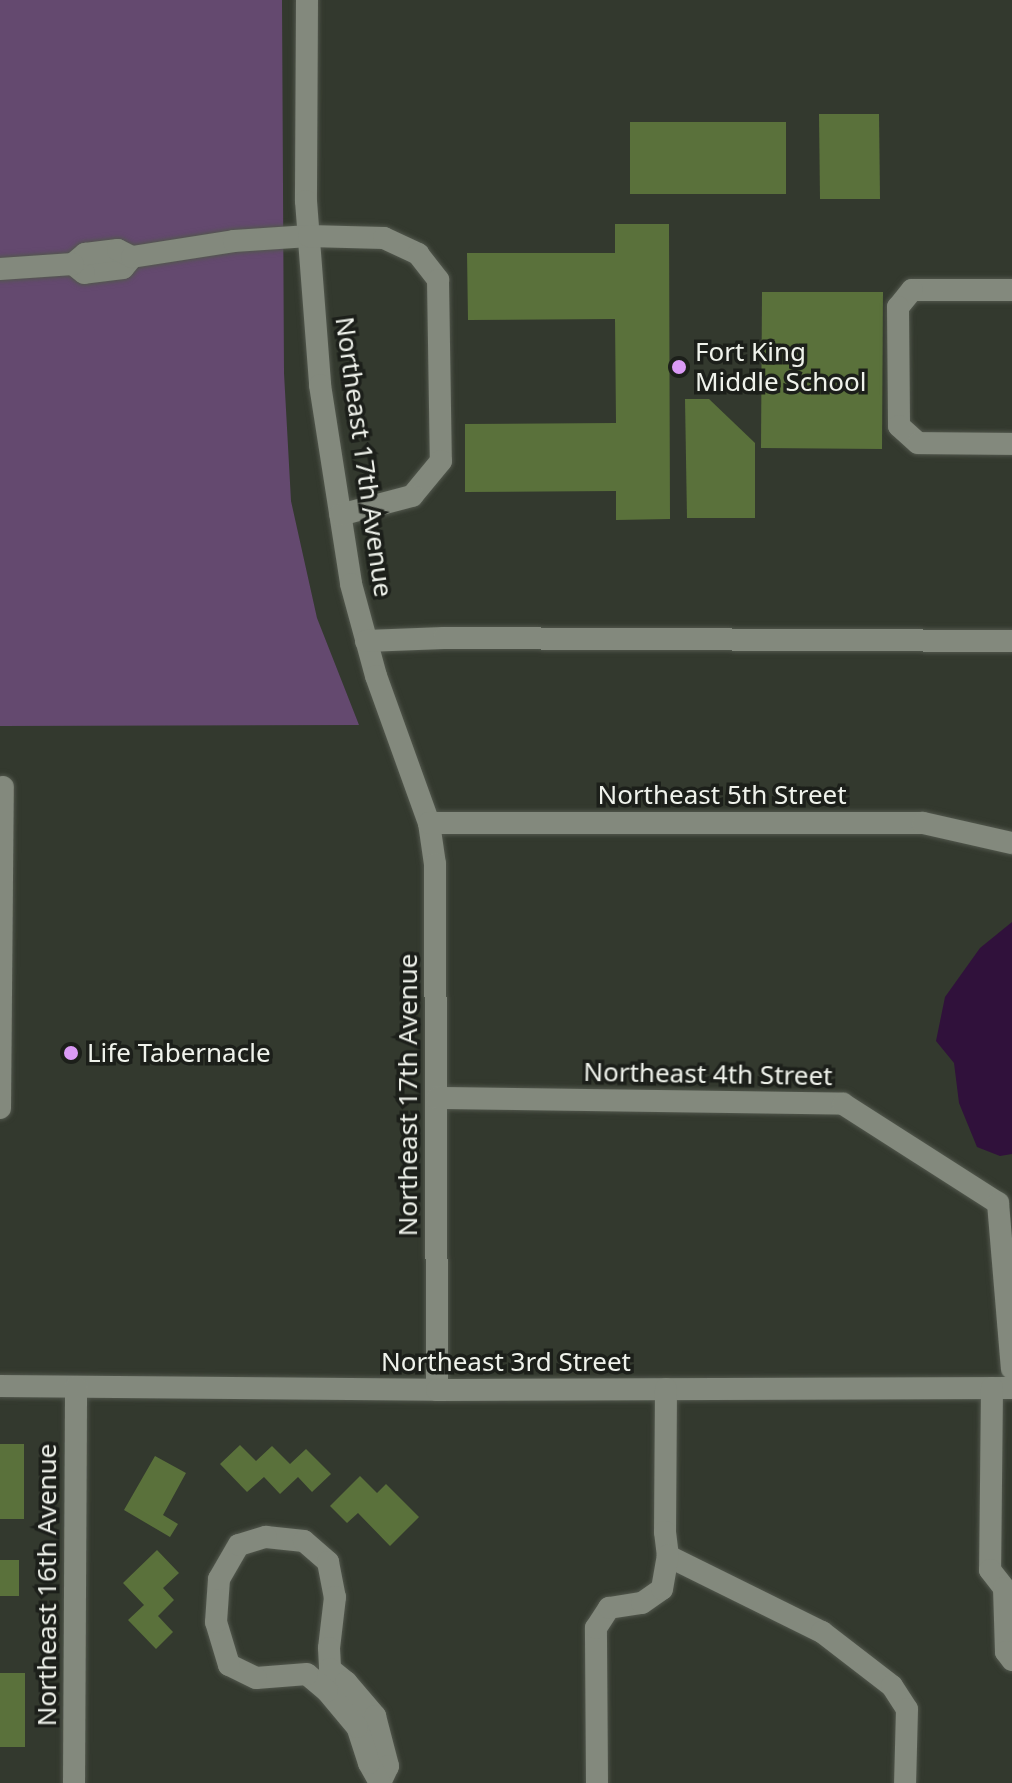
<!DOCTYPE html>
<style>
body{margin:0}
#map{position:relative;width:1012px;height:1783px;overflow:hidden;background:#33392e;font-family:"Noto Sans",sans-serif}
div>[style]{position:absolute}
.green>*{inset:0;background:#64496f}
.water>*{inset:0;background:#30113b}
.building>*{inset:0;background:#5a713b}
.roads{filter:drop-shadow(0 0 2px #52574d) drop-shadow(0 0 2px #52574d)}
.minor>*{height:22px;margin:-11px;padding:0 11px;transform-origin:11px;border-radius:11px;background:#83897d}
.dots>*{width:22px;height:22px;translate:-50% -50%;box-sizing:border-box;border:4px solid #1c1f1a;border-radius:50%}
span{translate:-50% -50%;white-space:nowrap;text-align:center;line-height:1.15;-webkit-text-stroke:7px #1c1f1a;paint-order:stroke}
.poi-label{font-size:26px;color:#eff2eb}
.left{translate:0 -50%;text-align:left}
.street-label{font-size:26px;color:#eff2eb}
</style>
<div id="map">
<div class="green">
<i style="clip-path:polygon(0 0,282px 0,284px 373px,291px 501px,317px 618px,359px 725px,0 726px)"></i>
</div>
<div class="water">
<i style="clip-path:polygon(1012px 922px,1012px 1154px,1000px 1156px,977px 1147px,959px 1103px,954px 1063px,936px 1041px,945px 997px,980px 948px)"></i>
</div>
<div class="building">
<i style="clip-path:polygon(819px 114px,879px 114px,880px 199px,820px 199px)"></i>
<i style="clip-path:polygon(630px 122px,786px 122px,786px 194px,630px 194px)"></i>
<i style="clip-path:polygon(615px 224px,669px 224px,670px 519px,616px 520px,616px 491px,465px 492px,465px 424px,616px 423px,615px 319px,468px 320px,467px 253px,615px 253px)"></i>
<i style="clip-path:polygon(762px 292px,883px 292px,882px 449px,761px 448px)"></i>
<i style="clip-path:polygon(685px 399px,709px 399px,755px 443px,755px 518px,687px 518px)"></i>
<i style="clip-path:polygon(0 1444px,24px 1444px,24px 1519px,0 1519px)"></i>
<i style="clip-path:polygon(240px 1445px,256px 1461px,272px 1446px,290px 1464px,306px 1449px,331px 1474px,312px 1492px,298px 1477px,280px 1494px,264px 1477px,247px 1492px,220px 1464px)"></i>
<i style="clip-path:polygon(155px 1456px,186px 1473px,163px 1515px,178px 1524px,170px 1537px,124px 1510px)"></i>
<i style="clip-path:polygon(360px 1476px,377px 1493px,386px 1484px,419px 1517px,390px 1546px,358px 1513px,347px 1523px,330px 1506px)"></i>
<i style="clip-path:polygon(157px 1550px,179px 1573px,163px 1588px,174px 1600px,158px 1616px,173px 1632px,156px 1649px,128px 1620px,144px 1605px,123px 1583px)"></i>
<i style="clip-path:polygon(0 1560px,19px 1560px,19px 1596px,0 1596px)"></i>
<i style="clip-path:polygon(0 1673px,25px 1673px,25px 1747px,0 1747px)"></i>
</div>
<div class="roads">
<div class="minor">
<i style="left:307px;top:0;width:201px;rotate:90.3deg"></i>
<i style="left:306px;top:201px;width:185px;rotate:85.6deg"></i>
<i style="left:320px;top:385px;width:201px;rotate:81.1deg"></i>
<i style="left:351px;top:584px;width:95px;rotate:74.8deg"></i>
<i style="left:376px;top:676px;width:156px;rotate:70.2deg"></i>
<i style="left:429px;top:823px;width:41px;rotate:81.7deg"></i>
<i style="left:435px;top:864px;width:526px;rotate:89.78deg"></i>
<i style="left:132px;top:257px;width:14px;rotate:129deg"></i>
<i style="left:123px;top:268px;width:39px;rotate:173deg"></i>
<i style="left:84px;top:273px;width:14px;rotate:-141deg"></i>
<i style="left:73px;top:264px;width:16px;rotate:-40deg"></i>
<i style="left:85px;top:254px;width:33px;rotate:-7deg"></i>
<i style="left:118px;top:250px;width:16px;rotate:27deg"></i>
<i style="left:132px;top:257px;width:103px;rotate:-8.9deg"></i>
<i style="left:234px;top:241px;width:75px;rotate:-3.8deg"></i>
<i style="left:309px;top:236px;width:75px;rotate:1.5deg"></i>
<i style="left:384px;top:238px;width:38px;rotate:25deg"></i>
<i style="left:418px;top:254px;width:33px;rotate:52deg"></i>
<i style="left:438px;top:280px;width:181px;rotate:89.1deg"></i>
<i style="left:441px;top:461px;width:45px;rotate:129.6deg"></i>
<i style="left:412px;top:496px;width:74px;rotate:165.2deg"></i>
<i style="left:0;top:269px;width:73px;rotate:-3.9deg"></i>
<i style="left:1012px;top:290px;width:100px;rotate:180deg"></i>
<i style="left:912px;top:290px;width:22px;rotate:129deg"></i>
<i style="left:898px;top:307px;width:119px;rotate:89.5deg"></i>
<i style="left:899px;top:426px;width:25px;rotate:42deg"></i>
<i style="left:918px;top:443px;width:94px;rotate:0.6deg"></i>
<i style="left:366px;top:641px;width:78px;rotate:-2.2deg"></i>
<i style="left:444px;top:638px;width:568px;rotate:0.3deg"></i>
<i style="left:429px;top:823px;width:494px"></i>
<i style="left:923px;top:823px;width:91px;rotate:12.7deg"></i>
<i style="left:437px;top:1098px;width:406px;rotate:0.8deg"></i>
<i style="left:843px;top:1104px;width:184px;rotate:32.6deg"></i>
<i style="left:0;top:1108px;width:321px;rotate:-89.5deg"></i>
<i style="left:998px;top:1203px;width:166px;rotate:85.2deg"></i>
<i style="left:0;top:1386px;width:437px;rotate:0.5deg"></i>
<i style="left:437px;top:1390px;width:575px;rotate:-0.2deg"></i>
<i style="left:992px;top:1388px;width:182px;rotate:90.6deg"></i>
<i style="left:990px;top:1570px;width:23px;rotate:52deg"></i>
<i style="left:1004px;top:1588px;width:64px;rotate:88.2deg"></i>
<i style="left:1006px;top:1652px;width:10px;rotate:53deg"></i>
<i style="left:666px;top:1389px;width:143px;rotate:90.4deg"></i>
<i style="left:665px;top:1532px;width:24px;rotate:83deg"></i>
<i style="left:668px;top:1556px;width:172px;rotate:26.3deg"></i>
<i style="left:822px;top:1632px;width:88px;rotate:37.6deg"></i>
<i style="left:892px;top:1686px;width:27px;rotate:57deg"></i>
<i style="left:907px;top:1709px;width:74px;rotate:91.5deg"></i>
<i style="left:266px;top:1537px;width:38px;rotate:6deg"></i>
<i style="left:304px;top:1541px;width:32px;rotate:41deg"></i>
<i style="left:328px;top:1562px;width:36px;rotate:79deg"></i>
<i style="left:335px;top:1597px;width:51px;rotate:96.7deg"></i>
<i style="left:329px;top:1648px;width:21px;rotate:87deg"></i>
<i style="left:330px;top:1669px;width:21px;rotate:39deg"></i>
<i style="left:346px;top:1682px;width:45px;rotate:49.5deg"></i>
<i style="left:375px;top:1716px;width:52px;rotate:75.4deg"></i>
<i style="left:388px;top:1766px;width:19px;rotate:115deg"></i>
<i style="left:380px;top:1783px;width:23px;rotate:-119deg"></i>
<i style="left:369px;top:1763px;width:38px;rotate:-108deg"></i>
<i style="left:357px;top:1727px;width:47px;rotate:-129.8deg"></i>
<i style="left:327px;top:1691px;width:26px;rotate:-140deg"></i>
<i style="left:307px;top:1674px;width:51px;rotate:175.5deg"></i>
<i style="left:256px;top:1678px;width:30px;rotate:-154deg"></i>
<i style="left:229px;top:1665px;width:45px;rotate:-106.8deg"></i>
<i style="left:216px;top:1622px;width:43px;rotate:-86deg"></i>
<i style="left:219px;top:1579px;width:39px;rotate:-60deg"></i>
<i style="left:239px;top:1545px;width:28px;rotate:-17deg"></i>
<i style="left:74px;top:1783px;width:396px;rotate:-89.7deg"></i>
<i style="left:597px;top:1783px;width:155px;rotate:-90.4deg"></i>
<i style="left:596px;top:1628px;width:24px;rotate:-57deg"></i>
<i style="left:609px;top:1608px;width:33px;rotate:-9deg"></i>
<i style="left:642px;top:1603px;width:24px;rotate:-35deg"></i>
<i style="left:662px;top:1589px;width:34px;rotate:-80deg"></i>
</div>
</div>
<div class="dots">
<i style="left:679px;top:367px;background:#db9af6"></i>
<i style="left:71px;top:1053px;background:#db9af6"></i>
</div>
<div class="poi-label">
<span class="left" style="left:695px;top:367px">Fort King<br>Middle School</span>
<span class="left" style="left:87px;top:1053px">Life Tabernacle</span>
</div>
<div class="street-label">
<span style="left:364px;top:457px;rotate:82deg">Northeast 17th Avenue</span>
<span style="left:722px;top:795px">Northeast 5th Street</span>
<span style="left:708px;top:1074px;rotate:1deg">Northeast 4th Street</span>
<span style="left:408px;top:1095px;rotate:-90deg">Northeast 17th Avenue</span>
<span style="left:506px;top:1362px">Northeast 3rd Street</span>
<span style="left:47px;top:1585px;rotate:-90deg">Northeast 16th Avenue</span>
</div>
</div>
